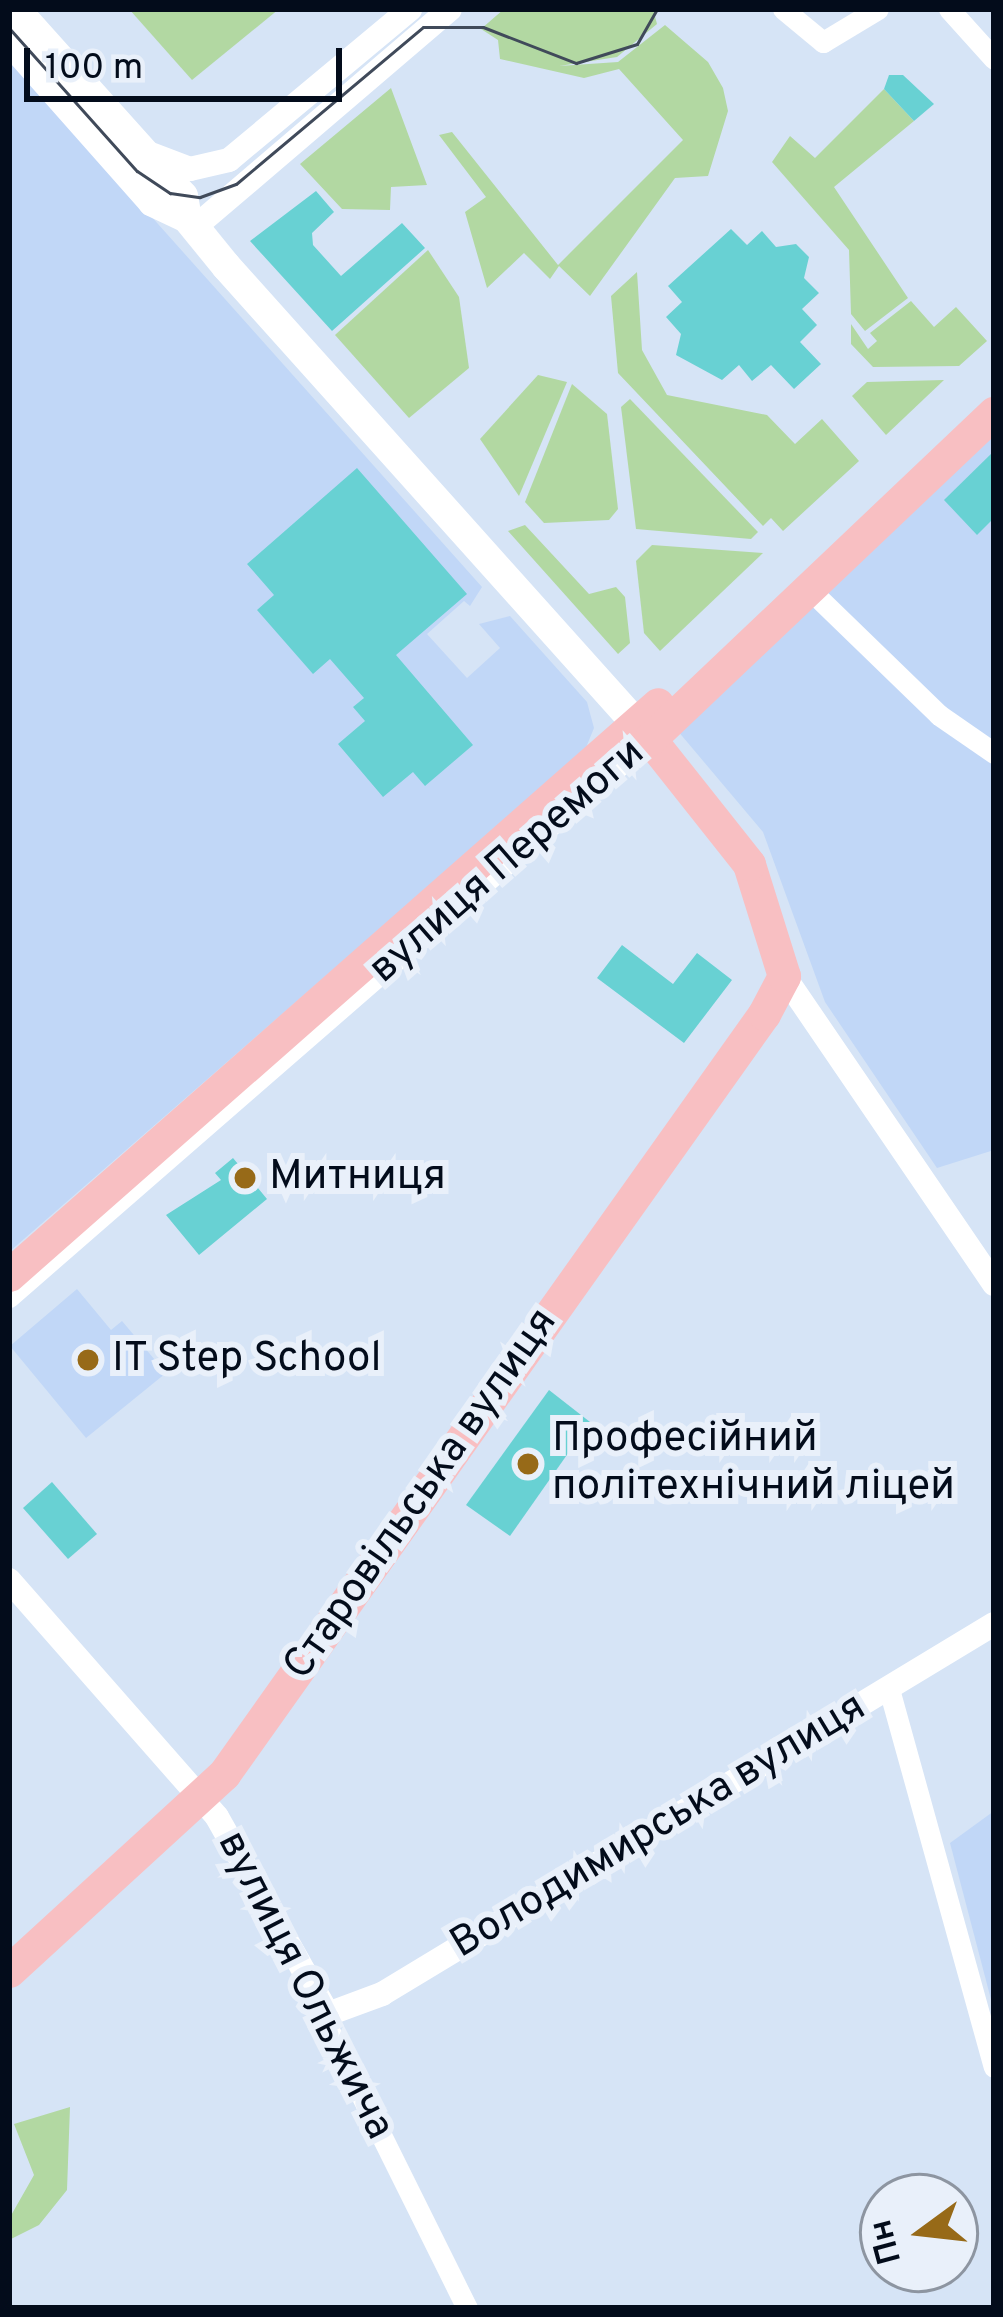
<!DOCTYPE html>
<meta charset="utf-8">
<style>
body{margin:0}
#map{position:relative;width:1003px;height:2317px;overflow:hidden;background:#d6e4f6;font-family:Overpass,sans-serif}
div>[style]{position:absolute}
.built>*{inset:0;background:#c1d7f7}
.green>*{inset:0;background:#b2d8a2}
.building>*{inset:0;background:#68d1d3}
.minor>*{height:21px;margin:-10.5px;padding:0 10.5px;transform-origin:10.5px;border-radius:10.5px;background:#fff}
.tertiary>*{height:24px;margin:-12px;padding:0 12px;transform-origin:12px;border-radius:12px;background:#fff}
.secondary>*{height:30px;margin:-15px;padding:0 15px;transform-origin:15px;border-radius:15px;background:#fff}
.primary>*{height:33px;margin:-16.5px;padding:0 16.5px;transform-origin:16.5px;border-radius:16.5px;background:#f8bfc2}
.tram>*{height:3px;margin:-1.5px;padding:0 1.5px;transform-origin:1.5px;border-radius:1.5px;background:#404a5a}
.dots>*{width:33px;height:33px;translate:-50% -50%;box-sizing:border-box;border:6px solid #e9f0fa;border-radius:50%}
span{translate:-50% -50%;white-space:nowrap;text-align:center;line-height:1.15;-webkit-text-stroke:12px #e9f0fa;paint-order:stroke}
.street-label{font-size:42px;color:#030c1b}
.poi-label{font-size:42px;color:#030c1b}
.left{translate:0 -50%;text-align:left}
.frame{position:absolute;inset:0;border:12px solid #030c1b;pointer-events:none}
.north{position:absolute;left:859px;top:2173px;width:120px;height:120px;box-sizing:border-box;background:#e9f0fa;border:3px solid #8d95a1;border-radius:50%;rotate:255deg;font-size:33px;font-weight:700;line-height:48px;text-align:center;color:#030c1b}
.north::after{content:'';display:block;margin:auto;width:42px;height:54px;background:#976a18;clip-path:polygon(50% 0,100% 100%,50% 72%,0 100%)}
.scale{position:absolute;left:24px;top:48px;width:318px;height:54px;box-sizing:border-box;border:6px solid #030c1b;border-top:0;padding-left:15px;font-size:36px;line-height:42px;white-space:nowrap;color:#030c1b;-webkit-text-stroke:9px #e9f0fa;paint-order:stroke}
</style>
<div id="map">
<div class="built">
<i style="clip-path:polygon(9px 57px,482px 587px,470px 606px,464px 601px,427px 634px,467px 678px,500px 648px,479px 624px,510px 616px,587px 702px,594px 728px,585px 750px,9px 1252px)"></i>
<i style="clip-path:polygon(994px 432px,994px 1150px,937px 1168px,825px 1002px,763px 832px,677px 730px)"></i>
<i style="clip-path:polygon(77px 1289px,111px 1330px,122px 1321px,166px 1373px,86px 1438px,10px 1346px)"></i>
<i style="clip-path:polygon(994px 1811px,994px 2011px,950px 1843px)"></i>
</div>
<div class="green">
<i style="clip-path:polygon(129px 9px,279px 9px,192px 80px)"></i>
<i style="clip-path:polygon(504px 9px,653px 9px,657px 24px,617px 57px,559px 66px,618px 62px,665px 25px,708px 62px,723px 88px,728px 111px,708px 176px,675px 178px,590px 296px,559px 266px,550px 279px,524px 253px,487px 288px,465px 212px,486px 197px,439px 135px,452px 132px,558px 265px,683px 140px,619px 69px,584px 78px,500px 59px,498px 40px,481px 29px)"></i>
<i style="clip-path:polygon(391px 88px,427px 185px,391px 187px,390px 210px,342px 209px,300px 164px)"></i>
<i style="clip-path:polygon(884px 89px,914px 121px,834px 187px,908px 298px,865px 331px,851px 314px,849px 250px,772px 162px,790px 136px,815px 158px)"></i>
<i style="clip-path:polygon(428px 250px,459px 297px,469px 368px,409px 418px,335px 335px)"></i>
<i style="clip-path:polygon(637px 272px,642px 350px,667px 395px,767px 415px,795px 444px,822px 419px,859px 461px,783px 531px,771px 518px,763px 526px,618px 373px,611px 296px)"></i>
<i style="clip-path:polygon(911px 301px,934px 327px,956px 307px,987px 341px,959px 366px,873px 367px,851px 344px,851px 324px,868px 349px,877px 341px,870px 333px)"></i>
<i style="clip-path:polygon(538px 375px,567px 382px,519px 496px,480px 439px)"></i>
<i style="clip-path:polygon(944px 380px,886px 435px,852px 396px,867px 382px)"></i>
<i style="clip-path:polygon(572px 384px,607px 414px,618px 509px,609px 520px,544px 523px,525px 502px)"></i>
<i style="clip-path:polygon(630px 399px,758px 532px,751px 539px,636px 529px,621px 407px)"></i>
<i style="clip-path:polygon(525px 525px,589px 594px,616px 587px,625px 597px,630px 643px,618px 654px,508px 531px)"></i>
<i style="clip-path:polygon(652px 545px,763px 553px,660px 651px,644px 633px,636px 561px)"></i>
<i style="clip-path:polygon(70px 2107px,67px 2190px,39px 2225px,9px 2240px,9px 2219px,34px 2175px,14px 2124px)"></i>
</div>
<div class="building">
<i style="clip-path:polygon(889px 75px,903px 75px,934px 104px,914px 121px,884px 89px)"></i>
<i style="clip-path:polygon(316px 191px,334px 212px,312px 233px,313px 245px,341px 276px,402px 223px,425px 248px,332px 331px,250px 241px)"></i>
<i style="clip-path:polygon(731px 229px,747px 245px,762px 231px,776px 247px,796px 244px,809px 257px,804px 278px,819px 293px,802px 309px,817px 325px,800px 342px,821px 364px,794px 389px,771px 365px,752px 381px,739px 365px,722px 380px,676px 355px,681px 334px,666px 317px,682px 302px,668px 286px)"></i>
<i style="clip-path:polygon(994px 451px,994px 518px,977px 535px,944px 500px)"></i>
<i style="clip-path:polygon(357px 468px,467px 594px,396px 655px,473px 745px,425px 786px,413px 772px,383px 797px,338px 744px,365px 721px,353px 707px,364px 698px,330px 659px,313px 674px,257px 610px,274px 595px,247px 564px)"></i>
<i style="clip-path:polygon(622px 945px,673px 984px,697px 953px,732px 980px,684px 1043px,597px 978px)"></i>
<i style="clip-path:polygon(233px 1158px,267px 1199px,199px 1255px,166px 1215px,221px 1180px,215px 1173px)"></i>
<i style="clip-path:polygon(549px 1390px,590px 1422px,510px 1536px,466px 1505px)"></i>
<i style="clip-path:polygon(52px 1482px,97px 1534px,68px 1559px,23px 1508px)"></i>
</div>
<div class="minor">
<i style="left:783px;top:9px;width:52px;rotate:39.5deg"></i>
<i style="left:823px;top:42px;width:64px;rotate:-31deg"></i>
<i style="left:949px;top:9px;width:67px;rotate:48deg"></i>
<i style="left:806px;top:586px;width:185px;rotate:44.1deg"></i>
<i style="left:939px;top:715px;width:67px;rotate:34.6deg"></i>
<i style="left:9px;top:1297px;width:850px;rotate:-41.04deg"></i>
<i style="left:889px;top:1689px;width:392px;rotate:74.5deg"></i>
<i style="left:319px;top:2010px;width:333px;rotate:63.6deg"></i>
</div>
<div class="tertiary">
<i style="left:148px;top:153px;width:45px;rotate:20.9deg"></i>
<i style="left:190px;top:169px;width:40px;rotate:-13deg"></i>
<i style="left:229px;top:160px;width:236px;rotate:-39.8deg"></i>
<i style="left:195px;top:227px;width:335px;rotate:-40.5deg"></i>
<i style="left:784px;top:976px;width:373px;rotate:55.7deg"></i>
<i style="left:9px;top:1580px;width:315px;rotate:48.7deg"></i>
<i style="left:217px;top:1817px;width:226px;rotate:60.6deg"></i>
<i style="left:328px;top:2014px;width:58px;rotate:-20.3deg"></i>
<i style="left:382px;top:1994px;width:715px;rotate:-31.16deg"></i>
</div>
<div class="secondary">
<i style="left:15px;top:9px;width:251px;rotate:48.1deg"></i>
<i style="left:183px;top:196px;width:22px;rotate:80deg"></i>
<i style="left:187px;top:218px;width:62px;rotate:50.9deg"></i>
<i style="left:226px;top:266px;width:635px;rotate:48.13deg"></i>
<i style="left:9px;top:39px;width:217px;rotate:48.5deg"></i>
<i style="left:153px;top:202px;width:38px;rotate:25deg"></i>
</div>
<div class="primary">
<i style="left:9px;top:1275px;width:864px;rotate:-41.34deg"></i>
<i style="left:9px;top:1971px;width:292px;rotate:-42.5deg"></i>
<i style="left:224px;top:1774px;width:932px;rotate:-54.61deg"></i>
<i style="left:764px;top:1014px;width:43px;rotate:-62.2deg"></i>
<i style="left:784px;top:976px;width:117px;rotate:-107.4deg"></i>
<i style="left:749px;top:864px;width:159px;rotate:-128.4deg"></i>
<i style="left:650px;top:739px;width:474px;rotate:-43.5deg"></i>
</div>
<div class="tram">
<i style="left:9px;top:28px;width:192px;rotate:48.2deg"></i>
<i style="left:137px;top:171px;width:40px;rotate:34deg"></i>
<i style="left:170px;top:193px;width:30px;rotate:8deg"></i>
<i style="left:200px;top:197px;width:38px;rotate:-20deg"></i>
<i style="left:236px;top:184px;width:244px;rotate:-40deg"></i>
<i style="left:423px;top:27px;width:60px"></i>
<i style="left:483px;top:27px;width:100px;rotate:21.2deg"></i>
<i style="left:576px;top:63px;width:64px;rotate:-17.3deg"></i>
<i style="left:637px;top:44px;width:40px;rotate:-60.3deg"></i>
</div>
<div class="dots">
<i style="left:245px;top:1178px;background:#976a18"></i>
<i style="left:88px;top:1360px;background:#976a18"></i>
<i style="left:528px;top:1464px;background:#976a18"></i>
</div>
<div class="street-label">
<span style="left:508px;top:862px;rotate:-41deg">вулиця Перемоги</span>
<span style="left:422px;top:1495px;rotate:-55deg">Старовільська вулиця</span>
<span style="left:659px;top:1827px;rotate:-31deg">Володимирська вулиця</span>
<span style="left:304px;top:1986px;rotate:63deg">вулиця Ольжича</span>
</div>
<div class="poi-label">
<span class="left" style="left:269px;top:1178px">Митниця</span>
<span class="left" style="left:112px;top:1360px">IT Step School</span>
<span class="left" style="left:552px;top:1464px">Професійний<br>політехнічний ліцей</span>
</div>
<div class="frame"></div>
<div class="north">Пн</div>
<div class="scale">100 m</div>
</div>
